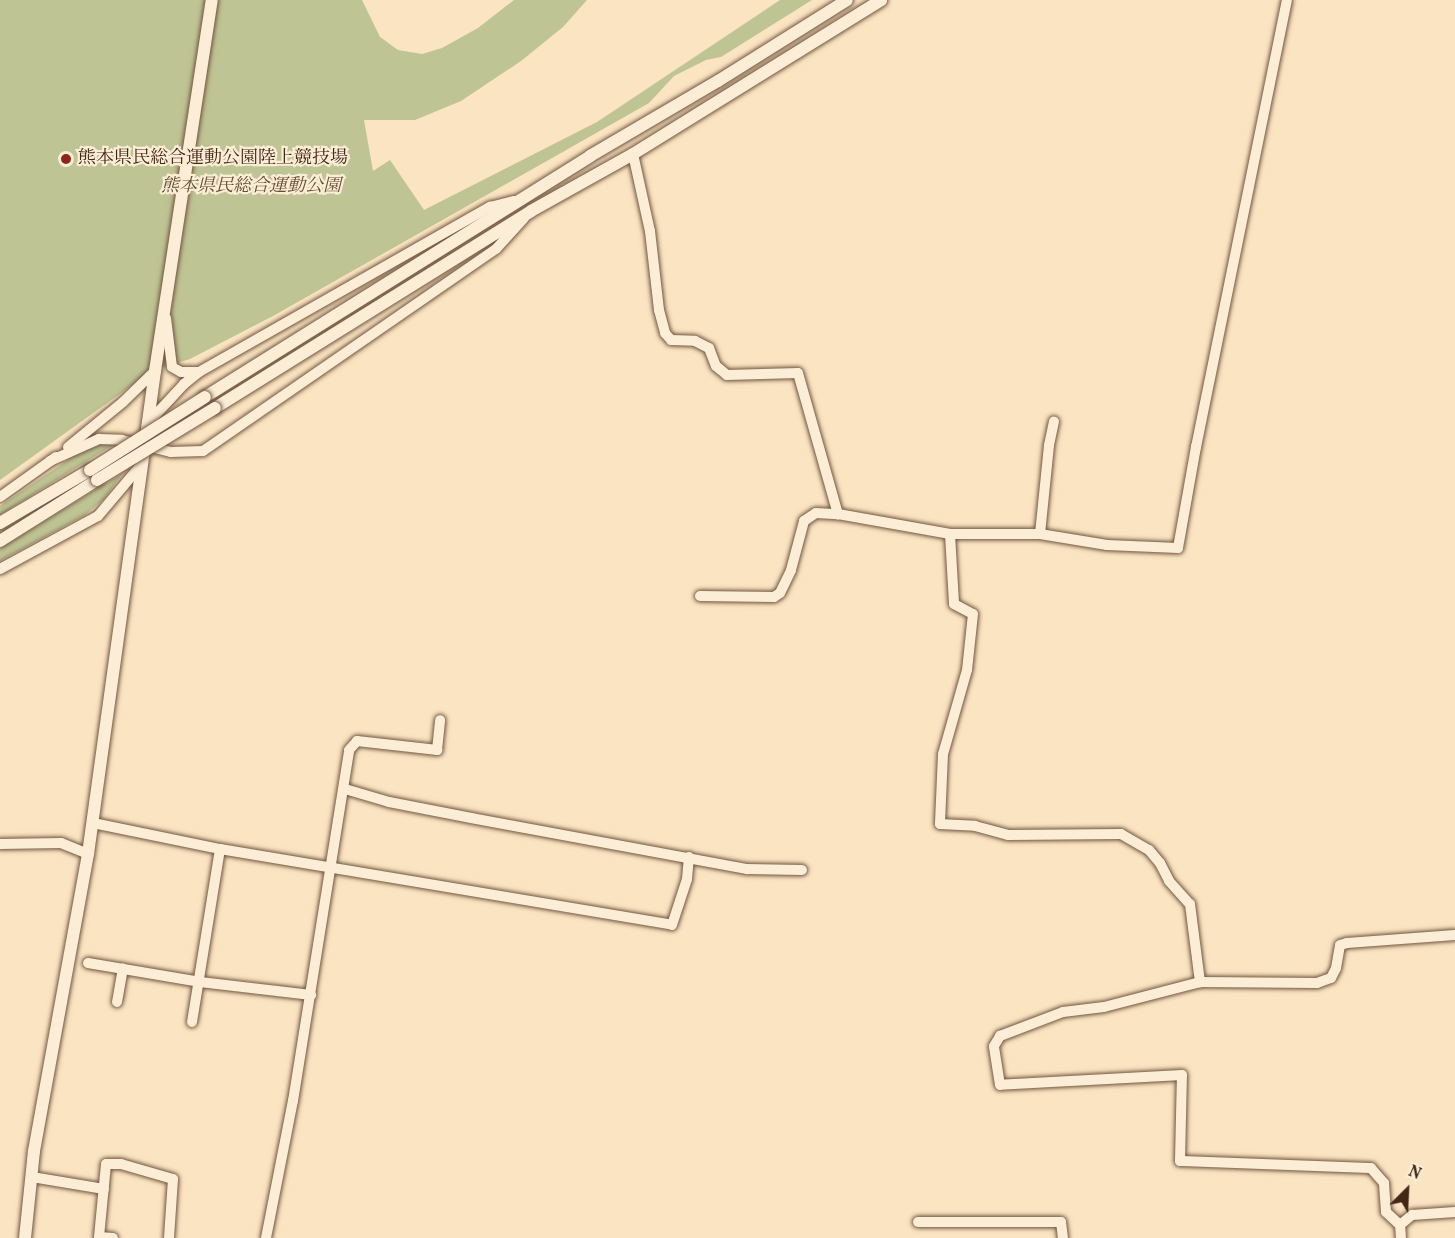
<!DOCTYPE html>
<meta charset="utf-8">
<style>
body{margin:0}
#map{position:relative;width:1455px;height:1238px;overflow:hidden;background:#fbe4c1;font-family:Vollkorn,"Noto Serif JP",serif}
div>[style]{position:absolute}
.green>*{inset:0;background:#bec493}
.roads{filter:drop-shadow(0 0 2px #715640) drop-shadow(0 0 2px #715640)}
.minor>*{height:10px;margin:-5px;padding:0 5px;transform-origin:5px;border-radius:5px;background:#fcedd7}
.tertiary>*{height:12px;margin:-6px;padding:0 6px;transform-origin:6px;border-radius:6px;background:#fcedd7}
.bridges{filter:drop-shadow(0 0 2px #715640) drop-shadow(0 0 2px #715640)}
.tertiary-bridge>*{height:12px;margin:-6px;padding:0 6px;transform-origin:6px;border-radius:6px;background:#fcedd7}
.dots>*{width:16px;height:16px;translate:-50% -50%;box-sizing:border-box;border:3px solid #fcedd7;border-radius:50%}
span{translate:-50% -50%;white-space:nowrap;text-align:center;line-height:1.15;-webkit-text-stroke:4.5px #fcedd7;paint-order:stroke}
.poi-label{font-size:18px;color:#432715}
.left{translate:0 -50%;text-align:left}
.park-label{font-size:18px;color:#624e34;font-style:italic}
.north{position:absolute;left:1377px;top:1160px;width:60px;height:60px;-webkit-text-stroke:4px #fcedd7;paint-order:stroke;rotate:24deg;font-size:16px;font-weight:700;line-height:24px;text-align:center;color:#432715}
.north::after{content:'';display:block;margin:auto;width:21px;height:27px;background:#432715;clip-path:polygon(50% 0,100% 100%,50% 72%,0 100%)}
</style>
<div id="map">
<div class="green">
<i style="clip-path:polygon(0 0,362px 0,380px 37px,398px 50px,422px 54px,442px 48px,478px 28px,514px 0,587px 0,563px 27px,521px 61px,461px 101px,415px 120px,364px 120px,373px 171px,390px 160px,424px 210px,597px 122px,780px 0,812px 0,721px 57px,706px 60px,674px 76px,649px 103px,273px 316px,190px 359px,153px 370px,0 480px)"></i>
<i style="clip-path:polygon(116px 443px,45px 487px,0 515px,0 506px,84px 449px,96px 444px)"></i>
<i style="clip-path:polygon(123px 473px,104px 499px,85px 515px,0 561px,0 548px)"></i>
</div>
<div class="roads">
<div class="minor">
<i style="left:633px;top:154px;width:79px;rotate:77.6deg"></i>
<i style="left:650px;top:231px;width:80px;rotate:83.5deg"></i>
<i style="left:659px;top:310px;width:24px;rotate:75deg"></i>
<i style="left:665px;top:333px;width:9px;rotate:49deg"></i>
<i style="left:671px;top:340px;width:24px;rotate:2deg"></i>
<i style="left:695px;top:341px;width:16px;rotate:27deg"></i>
<i style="left:709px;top:348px;width:19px;rotate:69deg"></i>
<i style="left:716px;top:366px;width:14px;rotate:39deg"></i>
<i style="left:727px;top:375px;width:71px;rotate:-1.6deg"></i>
<i style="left:798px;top:373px;width:147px;rotate:74.2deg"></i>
<i style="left:838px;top:514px;width:114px;rotate:10.1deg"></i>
<i style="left:950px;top:534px;width:90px"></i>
<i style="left:1040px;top:534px;width:68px;rotate:9.3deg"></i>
<i style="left:1107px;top:545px;width:71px;rotate:2.4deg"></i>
<i style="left:1178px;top:548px;width:103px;rotate:-79.9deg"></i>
<i style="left:1196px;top:447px;width:456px;rotate:-78.5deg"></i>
<i style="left:166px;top:318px;width:49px;rotate:83deg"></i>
<i style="left:172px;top:367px;width:10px;rotate:29deg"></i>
<i style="left:181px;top:372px;width:18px"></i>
<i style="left:199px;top:372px;width:335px;rotate:-29.6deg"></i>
<i style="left:490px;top:207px;width:25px;rotate:-14deg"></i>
<i style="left:148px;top:423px;width:53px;rotate:-47.3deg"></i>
<i style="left:184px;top:384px;width:19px;rotate:-39deg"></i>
<i style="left:68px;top:447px;width:71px;rotate:-39.3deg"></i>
<i style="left:123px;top:402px;width:45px;rotate:-44.1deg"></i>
<i style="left:50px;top:461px;width:54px;rotate:-24.2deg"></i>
<i style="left:99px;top:439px;width:23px;rotate:2deg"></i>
<i style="left:122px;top:440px;width:50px;rotate:13.8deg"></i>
<i style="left:171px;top:452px;width:32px;rotate:-2deg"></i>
<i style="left:203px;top:451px;width:356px;rotate:-34.6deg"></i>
<i style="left:496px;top:249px;width:42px;rotate:-47.9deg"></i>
<i style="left:0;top:497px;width:69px;rotate:-35.5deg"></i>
<i style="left:950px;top:534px;width:70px;rotate:86.7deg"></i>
<i style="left:954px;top:604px;width:21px;rotate:28deg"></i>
<i style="left:973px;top:614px;width:56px;rotate:96.1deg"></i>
<i style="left:967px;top:670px;width:87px;rotate:105.9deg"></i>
<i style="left:943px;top:754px;width:70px;rotate:92.5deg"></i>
<i style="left:940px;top:824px;width:35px;rotate:3deg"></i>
<i style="left:975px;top:826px;width:34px;rotate:15deg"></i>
<i style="left:1008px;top:835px;width:113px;rotate:-0.5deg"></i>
<i style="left:1121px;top:834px;width:32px;rotate:30deg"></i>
<i style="left:1149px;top:850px;width:17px;rotate:50deg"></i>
<i style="left:1160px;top:863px;width:20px;rotate:63deg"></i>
<i style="left:1169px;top:881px;width:31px;rotate:48deg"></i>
<i style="left:1190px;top:904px;width:79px;rotate:82.7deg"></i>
<i style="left:1040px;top:534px;width:89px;rotate:-84.2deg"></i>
<i style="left:1049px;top:445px;width:24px;rotate:-78deg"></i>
<i style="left:0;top:569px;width:111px;rotate:-28.4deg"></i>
<i style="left:98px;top:516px;width:68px;rotate:-49.8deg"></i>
<i style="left:700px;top:596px;width:74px;rotate:0.8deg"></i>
<i style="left:774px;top:597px;width:7px;rotate:-34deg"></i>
<i style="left:780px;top:593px;width:25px;rotate:-64deg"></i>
<i style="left:791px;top:570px;width:51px;rotate:-75.1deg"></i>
<i style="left:804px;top:521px;width:14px;rotate:-34deg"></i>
<i style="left:816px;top:513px;width:22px;rotate:3deg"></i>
<i style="left:345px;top:789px;width:46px;rotate:16.5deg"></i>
<i style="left:389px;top:802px;width:84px;rotate:11deg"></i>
<i style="left:471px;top:818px;width:281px;rotate:10.5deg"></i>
<i style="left:747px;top:869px;width:55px;rotate:1deg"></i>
<i style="left:93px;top:823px;width:130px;rotate:11.6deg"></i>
<i style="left:220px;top:849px;width:458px;rotate:9.5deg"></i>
<i style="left:672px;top:925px;width:48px;rotate:-71.9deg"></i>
<i style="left:687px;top:879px;width:22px;rotate:-85deg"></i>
<i style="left:0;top:844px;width:61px;rotate:-0.9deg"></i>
<i style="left:61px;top:843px;width:29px;rotate:22deg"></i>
<i style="left:88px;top:963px;width:114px;rotate:9.6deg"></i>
<i style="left:200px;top:982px;width:112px;rotate:6.7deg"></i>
<i style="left:117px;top:1002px;width:34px;rotate:-80deg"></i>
<i style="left:192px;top:1022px;width:175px;rotate:-80.8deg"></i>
<i style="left:32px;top:1177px;width:73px;rotate:9.5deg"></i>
<i style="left:918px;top:1222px;width:143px"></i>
<i style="left:1061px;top:1222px;width:16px;rotate:83deg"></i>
<i style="left:1400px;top:1225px;width:16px;rotate:-40deg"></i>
<i style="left:1412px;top:1215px;width:43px;rotate:-4deg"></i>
<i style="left:113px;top:1238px;width:14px;rotate:-176deg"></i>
<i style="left:99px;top:1237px;width:73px;rotate:-84.5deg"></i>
<i style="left:106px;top:1164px;width:15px"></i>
<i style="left:121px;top:1164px;width:54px;rotate:16.1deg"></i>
<i style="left:173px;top:1179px;width:59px;rotate:93.9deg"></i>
<i style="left:266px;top:1238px;width:140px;rotate:-78.9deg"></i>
<i style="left:293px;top:1101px;width:355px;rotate:-80.9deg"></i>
<i style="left:349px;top:750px;width:12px;rotate:-48deg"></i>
<i style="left:357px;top:741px;width:81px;rotate:6.4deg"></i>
<i style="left:437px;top:750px;width:30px;rotate:-84deg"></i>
<i style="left:1401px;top:1238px;width:13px;rotate:-94deg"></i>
<i style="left:1400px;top:1225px;width:19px;rotate:-137deg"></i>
<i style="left:1386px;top:1212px;width:29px;rotate:-94deg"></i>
<i style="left:1384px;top:1183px;width:20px;rotate:-131deg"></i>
<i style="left:1371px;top:1168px;width:191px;rotate:-177.9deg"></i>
<i style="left:1180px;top:1161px;width:86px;rotate:-88.7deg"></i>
<i style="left:1182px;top:1075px;width:182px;rotate:176.9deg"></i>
<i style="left:1000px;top:1085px;width:39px;rotate:-99deg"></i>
<i style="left:994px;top:1046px;width:12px;rotate:-59deg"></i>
<i style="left:1000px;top:1036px;width:67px;rotate:-20.9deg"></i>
<i style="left:1063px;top:1012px;width:41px;rotate:-7deg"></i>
<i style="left:1104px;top:1007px;width:99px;rotate:-14.6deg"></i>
<i style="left:1200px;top:982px;width:117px;rotate:0.5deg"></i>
<i style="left:1317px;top:983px;width:15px;rotate:-20deg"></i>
<i style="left:1331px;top:978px;width:11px;rotate:-63deg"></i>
<i style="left:1336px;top:968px;width:23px;rotate:-80deg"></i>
<i style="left:1340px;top:945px;width:7px;rotate:-16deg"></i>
<i style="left:1347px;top:943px;width:108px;rotate:-4.2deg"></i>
</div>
<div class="tertiary">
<i style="left:205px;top:397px;width:454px;rotate:-32deg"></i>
<i style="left:590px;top:156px;width:148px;rotate:-30.4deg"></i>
<i style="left:718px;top:81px;width:152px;rotate:-32.1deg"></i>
<i style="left:215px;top:408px;width:372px;rotate:-31.9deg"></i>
<i style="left:531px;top:211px;width:117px;rotate:-29.2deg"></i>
<i style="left:633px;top:154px;width:292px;rotate:-31.8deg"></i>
<i style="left:0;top:523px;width:104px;rotate:-30.5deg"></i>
<i style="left:0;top:541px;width:115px;rotate:-32.2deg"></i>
<i style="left:25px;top:1238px;width:87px;rotate:-84.1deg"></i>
<i style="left:34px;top:1151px;width:302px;rotate:-79.7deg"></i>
<i style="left:88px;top:854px;width:488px;rotate:-82.1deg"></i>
<i style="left:155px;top:371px;width:375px;rotate:-81.3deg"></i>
</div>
</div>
<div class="bridges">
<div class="tertiary-bridge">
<i style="left:90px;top:470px;width:136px;rotate:-32.4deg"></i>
<i style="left:97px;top:480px;width:138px;rotate:-31.4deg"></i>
</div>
</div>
<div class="dots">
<i style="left:66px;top:159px;background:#8f2418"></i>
</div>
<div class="poi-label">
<span class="left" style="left:78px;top:159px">熊本県民総合運動公園陸上競技場</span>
</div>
<div class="park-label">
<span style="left:251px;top:187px">熊本県民総合運動公園</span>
</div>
<div class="north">N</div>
</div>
